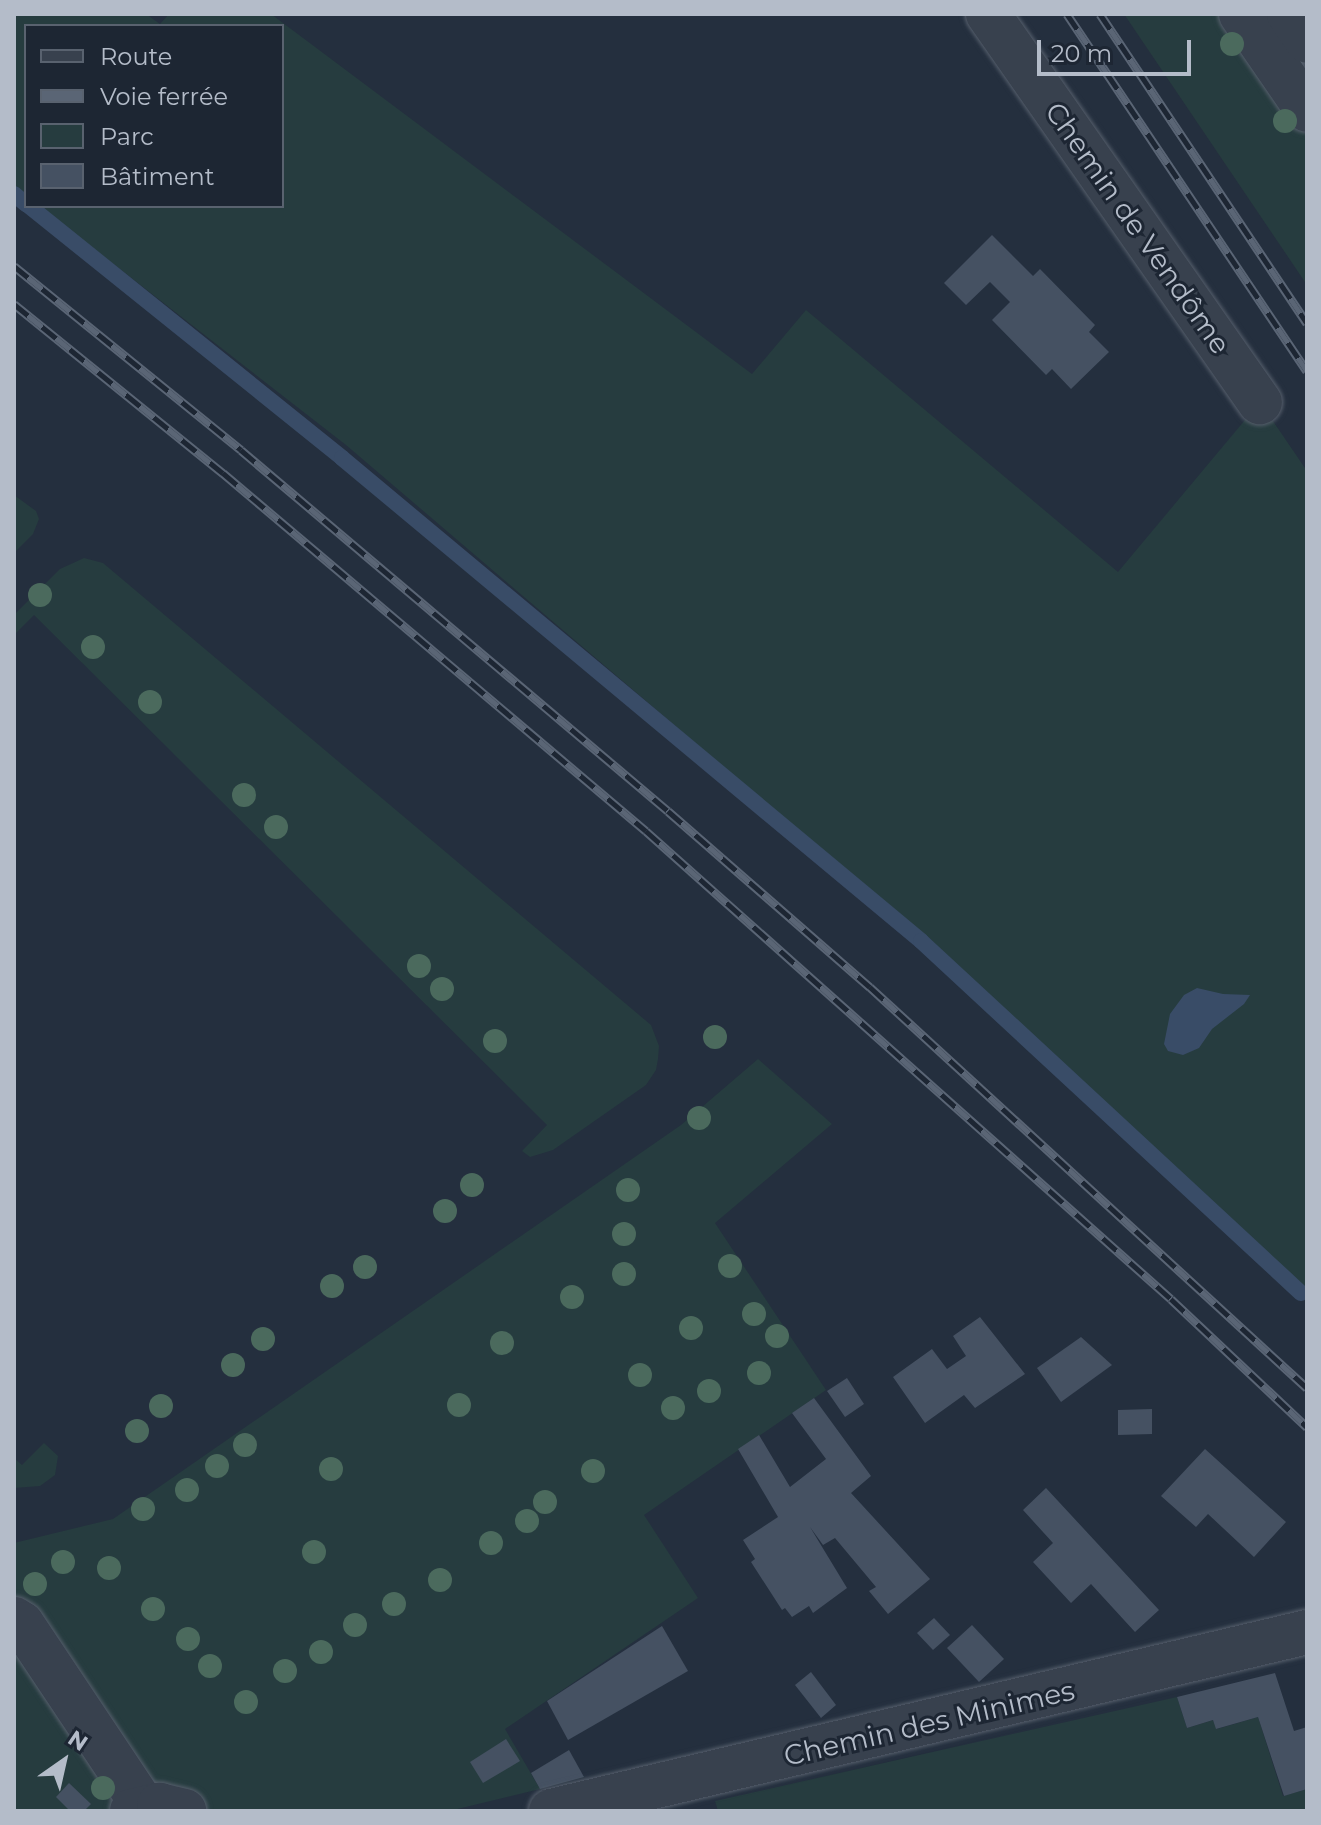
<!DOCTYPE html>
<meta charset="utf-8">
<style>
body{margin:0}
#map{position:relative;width:1321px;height:1825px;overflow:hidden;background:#242f3e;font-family:Montserrat,sans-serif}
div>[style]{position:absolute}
.green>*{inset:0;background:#263c3f}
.water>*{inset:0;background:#394c67}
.stream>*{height:16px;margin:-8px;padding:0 8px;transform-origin:8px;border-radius:8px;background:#394c67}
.building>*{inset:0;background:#455162}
.roads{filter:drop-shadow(0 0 2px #565f6c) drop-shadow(0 0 2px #565f6c)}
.minor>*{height:44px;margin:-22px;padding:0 22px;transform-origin:22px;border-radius:22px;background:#38414e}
.rail>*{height:9px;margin-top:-4.5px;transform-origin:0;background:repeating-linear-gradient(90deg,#1d2633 0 18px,#5a6575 0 36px);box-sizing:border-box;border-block:2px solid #5a6575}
.trees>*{width:24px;height:24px;margin:-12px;border-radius:50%;background:#4b6a5d}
span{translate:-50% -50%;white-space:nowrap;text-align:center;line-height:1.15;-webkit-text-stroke:6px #1d2633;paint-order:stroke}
.street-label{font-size:28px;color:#b4bcc9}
.frame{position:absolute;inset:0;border:16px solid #b4bcc9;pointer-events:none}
.legend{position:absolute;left:24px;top:24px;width:260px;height:184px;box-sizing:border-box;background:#1d2633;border:2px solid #59626f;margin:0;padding:10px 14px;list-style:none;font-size:24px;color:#b4bcc9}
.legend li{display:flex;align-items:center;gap:16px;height:40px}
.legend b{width:40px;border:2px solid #59626f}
.north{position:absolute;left:24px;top:1721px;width:80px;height:80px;-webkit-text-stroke:6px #1d2633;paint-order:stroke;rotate:34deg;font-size:22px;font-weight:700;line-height:32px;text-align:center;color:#b4bcc9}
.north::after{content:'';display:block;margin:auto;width:28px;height:36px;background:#b4bcc9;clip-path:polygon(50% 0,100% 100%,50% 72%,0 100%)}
.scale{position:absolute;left:1037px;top:40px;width:154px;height:36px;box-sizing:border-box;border:4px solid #b4bcc9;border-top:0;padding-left:10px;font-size:24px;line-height:28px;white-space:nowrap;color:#b4bcc9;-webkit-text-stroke:6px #1d2633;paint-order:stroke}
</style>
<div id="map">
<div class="green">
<i style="clip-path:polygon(14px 14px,146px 14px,160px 24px,169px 14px,271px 14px,752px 374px,806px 310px,1118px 572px,1260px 402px,1307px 471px,1307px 1299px,836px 863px,346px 445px,39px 206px,282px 206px,282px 26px,26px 26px,26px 196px,14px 186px)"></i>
<i style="clip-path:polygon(1124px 14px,1224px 14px,1307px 137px,1307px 285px)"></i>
<i style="clip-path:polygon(14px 495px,36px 511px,39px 519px,33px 534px,14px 553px)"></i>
<i style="clip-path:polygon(84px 558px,103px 563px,651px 1025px,659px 1046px,658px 1059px,656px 1070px,646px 1085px,553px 1150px,530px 1157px,522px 1151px,547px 1125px,34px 615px,14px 635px,14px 615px,60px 569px)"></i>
<i style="clip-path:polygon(758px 1059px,832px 1124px,715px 1223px,826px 1390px,644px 1515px,698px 1598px,505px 1729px,540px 1789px,449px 1811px,14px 1811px,14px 1543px,113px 1519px,681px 1125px)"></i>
<i style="clip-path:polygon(44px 1443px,58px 1456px,55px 1475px,40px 1486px,14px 1488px,14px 1458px,22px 1465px)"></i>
<i style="clip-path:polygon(1177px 1697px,1187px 1728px,1213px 1720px,1217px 1729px,1258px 1717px,1283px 1796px,1307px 1789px,1307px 1811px,718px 1811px,715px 1801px)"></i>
</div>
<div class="water">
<i style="clip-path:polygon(1197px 988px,1223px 994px,1250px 995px,1244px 1004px,1212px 1029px,1199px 1048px,1183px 1055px,1168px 1051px,1164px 1044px,1170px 1014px,1184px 995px)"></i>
</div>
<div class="stream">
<i style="left:14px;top:194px;width:16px;rotate:40deg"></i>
<i style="left:29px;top:206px;width:402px;rotate:38.8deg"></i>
<i style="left:342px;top:458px;width:754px;rotate:39.83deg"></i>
<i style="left:921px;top:941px;width:518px;rotate:42.81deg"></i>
</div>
<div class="building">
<i style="clip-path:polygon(992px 235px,1033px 276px,1040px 269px,1095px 325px,1089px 332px,1109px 352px,1071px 389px,1052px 369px,1046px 375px,992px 320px,1010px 302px,990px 282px,966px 305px,944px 283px)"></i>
<i style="clip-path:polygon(980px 1317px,1025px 1374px,975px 1408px,964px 1395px,925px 1423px,893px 1377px,932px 1349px,947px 1369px,966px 1356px,953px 1336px)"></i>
<i style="clip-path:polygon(1081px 1337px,1112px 1365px,1061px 1402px,1037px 1368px)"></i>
<i style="clip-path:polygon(847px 1378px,864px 1404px,845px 1417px,827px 1391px)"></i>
<i style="clip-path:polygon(814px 1398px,871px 1476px,851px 1493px,930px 1579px,888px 1614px,869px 1591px,876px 1587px,835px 1538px,823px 1545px,810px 1527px,847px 1588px,813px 1613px,809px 1606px,792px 1617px,785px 1608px,782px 1610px,751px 1562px,755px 1559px,743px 1540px,778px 1517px,738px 1449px,759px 1435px,790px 1487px,826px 1459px,792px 1413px)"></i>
<i style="clip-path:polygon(1152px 1409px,1152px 1434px,1118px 1435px,1118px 1410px)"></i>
<i style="clip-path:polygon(1205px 1449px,1286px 1522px,1254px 1557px,1208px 1514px,1196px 1527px,1161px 1496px)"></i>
<i style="clip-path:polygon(1046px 1488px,1159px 1610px,1135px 1632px,1091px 1584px,1071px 1603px,1033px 1562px,1053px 1543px,1023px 1510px)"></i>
<i style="clip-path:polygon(934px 1618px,950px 1635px,933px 1650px,917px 1633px)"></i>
<i style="clip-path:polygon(972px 1625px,1004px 1659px,979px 1682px,947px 1648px)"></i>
<i style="clip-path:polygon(662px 1626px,688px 1671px,568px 1740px,547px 1701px)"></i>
<i style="clip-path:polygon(811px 1672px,836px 1705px,821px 1718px,795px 1685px)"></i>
<i style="clip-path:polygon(1275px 1673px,1294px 1731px,1307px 1727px,1307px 1789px,1284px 1796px,1258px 1717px,1216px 1729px,1213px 1720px,1187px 1728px,1177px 1697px)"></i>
<i style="clip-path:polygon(506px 1739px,520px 1761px,483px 1783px,470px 1762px)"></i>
<i style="clip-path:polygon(569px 1750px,584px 1777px,540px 1789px,531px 1773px)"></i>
<i style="clip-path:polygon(69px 1783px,91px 1804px,84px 1811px,70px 1811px,56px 1797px)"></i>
</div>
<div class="roads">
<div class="minor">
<i style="left:988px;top:14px;width:474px;rotate:55deg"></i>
<i style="left:1241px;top:14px;width:116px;rotate:55.5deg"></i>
<i style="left:1289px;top:14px;width:32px;rotate:56deg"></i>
<i style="left:14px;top:1619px;width:9px;rotate:32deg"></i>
<i style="left:22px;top:1624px;width:220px;rotate:56.3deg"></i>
<i style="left:132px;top:1811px;width:28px;rotate:-13deg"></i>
<i style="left:159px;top:1805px;width:26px;rotate:13deg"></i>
<i style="left:551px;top:1811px;width:777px;rotate:-13.32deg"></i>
</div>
</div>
<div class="rail">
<i style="left:1067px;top:14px;width:430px;rotate:56.1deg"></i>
<i style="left:1100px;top:14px;width:372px;rotate:56.2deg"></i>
<i style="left:14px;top:266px;width:292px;rotate:39deg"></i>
<i style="left:241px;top:450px;width:559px;rotate:40.21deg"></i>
<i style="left:668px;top:811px;width:268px;rotate:41.1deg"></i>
<i style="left:870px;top:987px;width:593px;rotate:42.54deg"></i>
<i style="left:14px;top:304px;width:269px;rotate:39deg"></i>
<i style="left:223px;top:473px;width:554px;rotate:40.24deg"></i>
<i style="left:646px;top:831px;width:703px;rotate:41.71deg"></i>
<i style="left:1171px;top:1299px;width:187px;rotate:43.3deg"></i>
</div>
<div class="trees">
<i style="left:1232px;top:44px"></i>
<i style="left:1285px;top:121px"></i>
<i style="left:40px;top:595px"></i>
<i style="left:93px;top:647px"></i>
<i style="left:150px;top:702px"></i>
<i style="left:244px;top:795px"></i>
<i style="left:276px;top:827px"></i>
<i style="left:419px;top:966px"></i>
<i style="left:442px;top:989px"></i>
<i style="left:715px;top:1037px"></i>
<i style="left:495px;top:1041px"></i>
<i style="left:699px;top:1118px"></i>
<i style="left:472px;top:1185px"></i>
<i style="left:628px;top:1190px"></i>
<i style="left:445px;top:1211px"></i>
<i style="left:624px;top:1234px"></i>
<i style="left:730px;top:1266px"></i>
<i style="left:365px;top:1267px"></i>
<i style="left:624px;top:1274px"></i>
<i style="left:332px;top:1286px"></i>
<i style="left:572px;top:1297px"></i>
<i style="left:754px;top:1314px"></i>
<i style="left:691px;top:1328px"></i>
<i style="left:777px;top:1336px"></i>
<i style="left:263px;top:1339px"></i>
<i style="left:502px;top:1343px"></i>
<i style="left:233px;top:1365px"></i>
<i style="left:759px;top:1373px"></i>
<i style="left:640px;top:1375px"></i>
<i style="left:709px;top:1391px"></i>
<i style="left:459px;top:1405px"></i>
<i style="left:161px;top:1406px"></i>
<i style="left:673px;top:1408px"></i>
<i style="left:137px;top:1431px"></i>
<i style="left:245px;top:1445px"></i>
<i style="left:217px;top:1466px"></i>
<i style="left:331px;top:1469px"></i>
<i style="left:593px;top:1471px"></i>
<i style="left:187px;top:1490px"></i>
<i style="left:545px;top:1502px"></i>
<i style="left:143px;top:1509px"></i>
<i style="left:527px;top:1521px"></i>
<i style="left:491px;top:1543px"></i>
<i style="left:314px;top:1552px"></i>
<i style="left:63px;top:1562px"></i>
<i style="left:109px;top:1568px"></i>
<i style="left:440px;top:1580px"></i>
<i style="left:35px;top:1584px"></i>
<i style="left:394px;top:1604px"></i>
<i style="left:153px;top:1609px"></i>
<i style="left:355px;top:1625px"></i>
<i style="left:188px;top:1639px"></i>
<i style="left:321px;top:1652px"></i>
<i style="left:210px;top:1666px"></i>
<i style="left:285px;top:1671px"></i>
<i style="left:246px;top:1702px"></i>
<i style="left:103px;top:1788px"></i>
</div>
<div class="street-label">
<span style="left:1138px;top:228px;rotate:55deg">Chemin de Vendôme</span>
<span style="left:929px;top:1723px;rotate:-13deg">Chemin des Minimes</span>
</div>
<div class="frame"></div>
<ul class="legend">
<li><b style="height:10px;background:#38414e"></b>Route</li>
<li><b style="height:10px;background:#5a6575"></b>Voie ferrée</li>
<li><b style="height:22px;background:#263c3f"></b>Parc</li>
<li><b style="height:22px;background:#455162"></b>Bâtiment</li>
</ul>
<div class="north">N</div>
<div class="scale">20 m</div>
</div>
